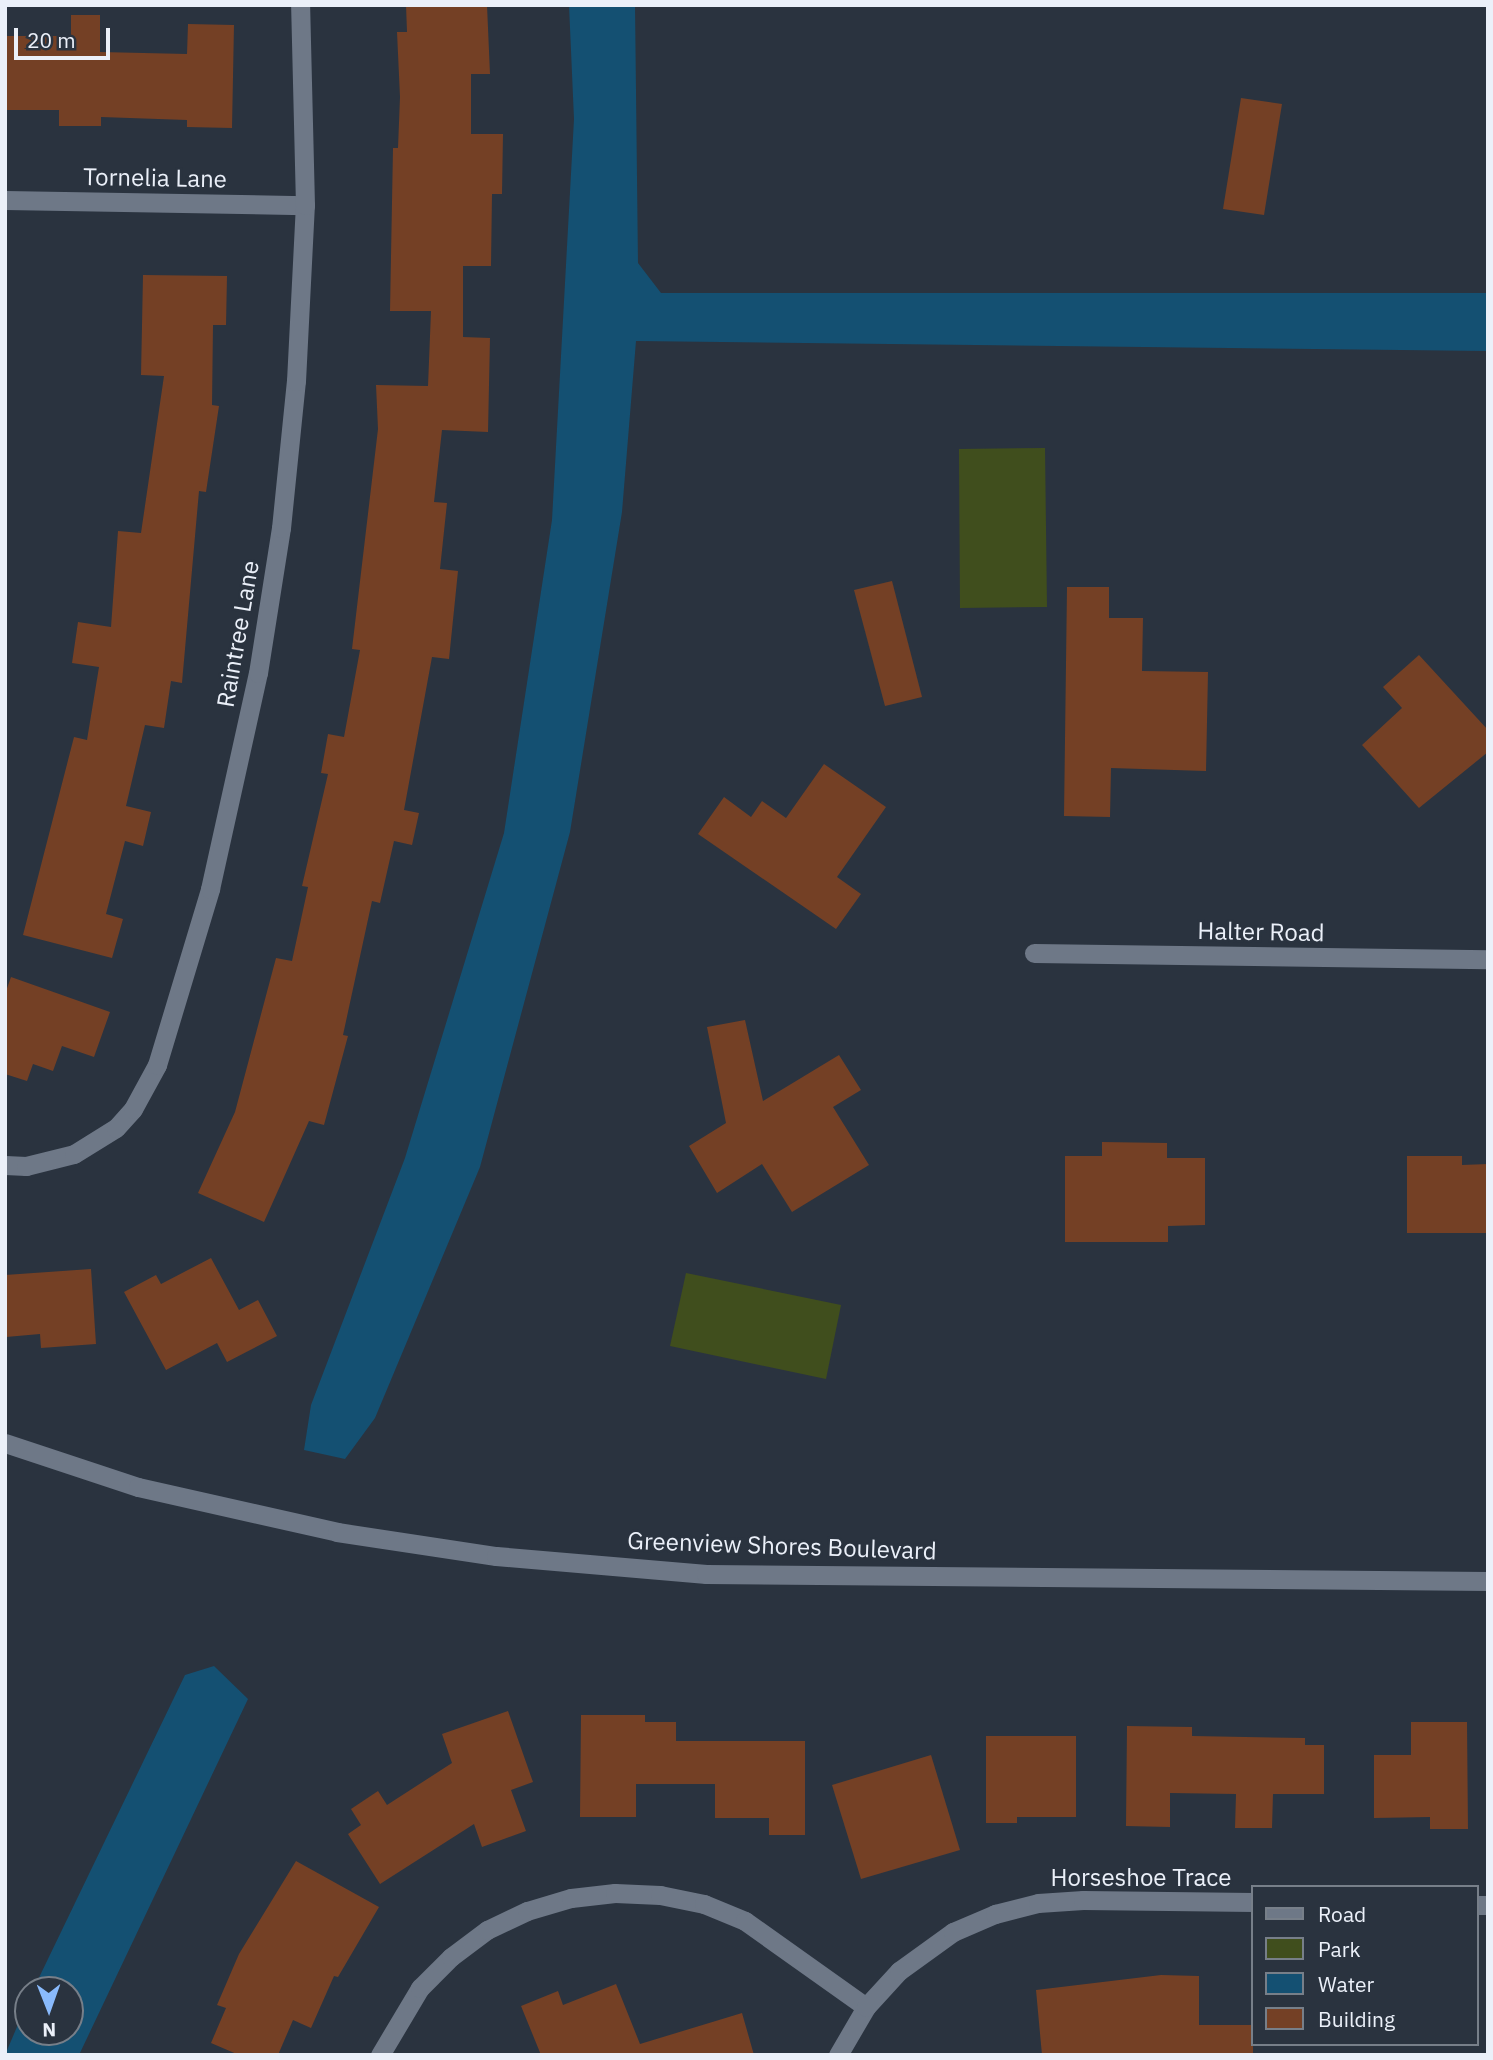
<!DOCTYPE html>
<style>
body{margin:0}
#map{position:relative;width:1493px;height:2060px;overflow:hidden;background:#2a333f;font-family:"IBM Plex Sans",sans-serif}
div>[style]{position:absolute}
.green>*{inset:0;background:#404e1d}
.water>*{inset:0;background:#145072}
.building>*{inset:0;background:#744025}
.minor>*{height:19px;margin:-9.5px;padding:0 9.5px;transform-origin:9.5px;border-radius:9.5px;background:#6e7887}
.tertiary>*{height:19px;margin:-9.5px;padding:0 9.5px;transform-origin:9.5px;border-radius:9.5px;background:#6e7887}
span{translate:-50% -50%;white-space:nowrap;text-align:center;line-height:1.15;-webkit-text-stroke:5px #2a333f;paint-order:stroke}
.street-label{font-size:24px;color:#ebf0f9}
.frame{position:absolute;inset:0;border:7px solid #ebf0f9;pointer-events:none}
.legend{position:absolute;left:1251px;top:1885px;width:228px;height:161px;box-sizing:border-box;background:#2a333f;border:2px solid #777f89;margin:0;padding:9px 12px;list-style:none;font-size:21px;color:#ebf0f9}
.legend li{display:flex;align-items:center;gap:14px;height:35px}
.legend b{width:35px;border:2px solid #777f89}
.north{position:absolute;left:14px;top:1976px;width:70px;height:70px;box-sizing:border-box;background:#2a333f;border:2px solid #777f89;border-radius:50%;rotate:179deg;font-size:19px;font-weight:700;line-height:28px;text-align:center;color:#ebf0f9}
.north::after{content:'';display:block;margin:auto;width:24px;height:32px;background:#89bafc;clip-path:polygon(50% 0,100% 100%,50% 72%,0 100%)}
.scale{position:absolute;left:14px;top:28px;width:96px;height:32px;box-sizing:border-box;border:4px solid #ebf0f9;border-top:0;padding-left:9px;font-size:21px;line-height:24px;white-space:nowrap;color:#ebf0f9;-webkit-text-stroke:5px #2a333f;paint-order:stroke}
</style>
<div id="map">
<div class="green">
<i style="clip-path:polygon(1045px 448px,1047px 607px,960px 608px,959px 449px)"></i>
<i style="clip-path:polygon(686px 1273px,841px 1305px,826px 1379px,670px 1346px)"></i>
</div>
<div class="water">
<i style="clip-path:polygon(569px 5px,635px 5px,638px 263px,661px 293px,1488px 293px,1488px 351px,636px 341px,622px 512px,570px 832px,480px 1167px,375px 1418px,345px 1459px,304px 1450px,311px 1405px,405px 1158px,504px 833px,552px 520px,574px 119px)"></i>
<i style="clip-path:polygon(214px 1666px,248px 1699px,79px 2055px,5px 2055px,28px 2001px,28px 2032px,70px 2032px,70px 1990px,33px 1990px,185px 1675px)"></i>
</div>
<div class="building">
<i style="clip-path:polygon(406px 5px,487px 5px,490px 74px,471px 74px,471px 134px,503px 134px,502px 194px,492px 194px,491px 266px,463px 266px,463px 337px,490px 338px,488px 432px,442px 430px,434px 502px,447px 503px,440px 569px,458px 571px,449px 659px,432px 657px,404px 810px,419px 813px,412px 845px,394px 841px,380px 903px,372px 901px,343px 1035px,348px 1036px,324px 1125px,309px 1121px,264px 1222px,198px 1193px,235px 1112px,276px 958px,292px 961px,308px 887px,302px 886px,328px 774px,321px 773px,328px 734px,344px 737px,360px 650px,352px 649px,378px 429px,376px 385px,428px 386px,431px 311px,390px 311px,393px 148px,398px 148px,400px 97px,397px 32px,407px 32px)"></i>
<i style="clip-path:polygon(71px 15px,100px 15px,100px 52px,187px 54px,188px 24px,234px 25px,232px 128px,187px 127px,187px 120px,101px 117px,101px 126px,59px 126px,59px 110px,5px 110px,5px 36px,71px 36px)"></i>
<i style="clip-path:polygon(1241px 98px,1282px 104px,1264px 215px,1223px 209px)"></i>
<i style="clip-path:polygon(143px 275px,227px 276px,226px 325px,213px 325px,212px 405px,219px 406px,206px 492px,199px 491px,182px 683px,171px 681px,164px 728px,145px 725px,126px 806px,151px 812px,143px 846px,125px 841px,106px 914px,123px 919px,112px 958px,23px 935px,74px 737px,87px 740px,99px 667px,72px 663px,78px 622px,111px 627px,118px 531px,141px 533px,164px 376px,141px 375px)"></i>
<i style="clip-path:polygon(892px 581px,922px 697px,885px 706px,854px 590px)"></i>
<i style="clip-path:polygon(1067px 587px,1109px 587px,1109px 618px,1143px 618px,1142px 671px,1208px 672px,1206px 771px,1111px 768px,1110px 817px,1064px 816px)"></i>
<i style="clip-path:polygon(1419px 655px,1488px 730px,1488px 752px,1419px 808px,1362px 745px,1402px 708px,1383px 687px)"></i>
<i style="clip-path:polygon(824px 764px,886px 807px,837px 877px,861px 894px,836px 929px,698px 834px,724px 797px,751px 817px,762px 801px,786px 818px)"></i>
<i style="clip-path:polygon(11px 977px,110px 1012px,94px 1057px,62px 1046px,53px 1071px,33px 1064px,27px 1081px,5px 1074px,5px 994px)"></i>
<i style="clip-path:polygon(745px 1020px,763px 1101px,839px 1055px,861px 1090px,833px 1107px,869px 1165px,792px 1212px,762px 1164px,717px 1193px,689px 1146px,726px 1123px,707px 1027px)"></i>
<i style="clip-path:polygon(1102px 1142px,1167px 1143px,1167px 1158px,1205px 1158px,1205px 1225px,1168px 1226px,1168px 1242px,1065px 1242px,1065px 1156px,1102px 1156px)"></i>
<i style="clip-path:polygon(1407px 1156px,1462px 1156px,1462px 1165px,1488px 1164px,1488px 1233px,1407px 1233px)"></i>
<i style="clip-path:polygon(211px 1258px,239px 1310px,258px 1300px,277px 1336px,227px 1362px,217px 1343px,166px 1370px,124px 1292px,156px 1275px,161px 1284px)"></i>
<i style="clip-path:polygon(91px 1269px,96px 1344px,41px 1348px,40px 1334px,6px 1337px,5px 1275px)"></i>
<i style="clip-path:polygon(508px 1711px,533px 1782px,511px 1790px,526px 1831px,482px 1847px,474px 1824px,380px 1884px,348px 1834px,361px 1825px,351px 1809px,378px 1791px,387px 1805px,452px 1763px,442px 1734px)"></i>
<i style="clip-path:polygon(581px 1715px,645px 1715px,645px 1722px,676px 1722px,676px 1741px,805px 1741px,805px 1835px,769px 1835px,769px 1818px,715px 1818px,715px 1784px,636px 1784px,636px 1817px,580px 1817px)"></i>
<i style="clip-path:polygon(1411px 1722px,1467px 1722px,1468px 1829px,1430px 1829px,1430px 1817px,1374px 1818px,1374px 1755px,1411px 1755px)"></i>
<i style="clip-path:polygon(1127px 1726px,1192px 1727px,1192px 1736px,1305px 1738px,1305px 1745px,1324px 1745px,1324px 1794px,1273px 1794px,1272px 1828px,1235px 1828px,1236px 1794px,1170px 1793px,1170px 1827px,1126px 1826px)"></i>
<i style="clip-path:polygon(986px 1736px,1076px 1736px,1076px 1817px,1017px 1817px,1017px 1823px,986px 1823px)"></i>
<i style="clip-path:polygon(931px 1755px,960px 1850px,861px 1879px,832px 1785px)"></i>
<i style="clip-path:polygon(296px 1861px,379px 1907px,338px 1977px,334px 1976px,311px 2028px,293px 2020px,278px 2055px,239px 2055px,211px 2043px,226px 2008px,217px 2005px,239px 1954px)"></i>
<i style="clip-path:polygon(1161px 1975px,1199px 1976px,1199px 2025px,1253px 2025px,1253px 2055px,1042px 2055px,1036px 1990px)"></i>
<i style="clip-path:polygon(616px 1984px,640px 2044px,742px 2013px,754px 2055px,541px 2055px,521px 2006px,558px 1991px,563px 2005px)"></i>
</div>
<div class="minor">
<i style="left:5px;top:200px;width:300px;rotate:1deg"></i>
<i style="left:1034px;top:953px;width:454px;rotate:0.8deg"></i>
<i style="left:5px;top:1165px;width:21px;rotate:3deg"></i>
<i style="left:26px;top:1166px;width:49px;rotate:-14deg"></i>
<i style="left:74px;top:1154px;width:49px;rotate:-31.8deg"></i>
<i style="left:116px;top:1128px;width:25px;rotate:-48deg"></i>
<i style="left:133px;top:1109px;width:50px;rotate:-61.4deg"></i>
<i style="left:157px;top:1065px;width:184px;rotate:-73.2deg"></i>
<i style="left:210px;top:889px;width:221px;rotate:-77.5deg"></i>
<i style="left:258px;top:673px;width:147px;rotate:-81deg"></i>
<i style="left:281px;top:528px;width:148px;rotate:-84.2deg"></i>
<i style="left:296px;top:381px;width:176px;rotate:-87.1deg"></i>
<i style="left:305px;top:205px;width:200px;rotate:-91.4deg"></i>
<i style="left:1477px;top:1905px;width:11px"></i>
<i style="left:380px;top:2055px;width:78px;rotate:-59.2deg"></i>
<i style="left:420px;top:1988px;width:44px;rotate:-45deg"></i>
<i style="left:451px;top:1957px;width:45px;rotate:-36.9deg"></i>
<i style="left:487px;top:1930px;width:44px;rotate:-25.4deg"></i>
<i style="left:527px;top:1911px;width:46px;rotate:-16.5deg"></i>
<i style="left:571px;top:1898px;width:44px;rotate:-6.5deg"></i>
<i style="left:615px;top:1893px;width:45px;rotate:2.5deg"></i>
<i style="left:660px;top:1895px;width:45px;rotate:11.6deg"></i>
<i style="left:704px;top:1904px;width:44px;rotate:22.5deg"></i>
<i style="left:745px;top:1921px;width:148px;rotate:35.4deg"></i>
<i style="left:838px;top:2055px;width:56px;rotate:-59.7deg"></i>
<i style="left:866px;top:2007px;width:49px;rotate:-47.5deg"></i>
<i style="left:899px;top:1971px;width:67px;rotate:-35.8deg"></i>
<i style="left:953px;top:1932px;width:46px;rotate:-23.2deg"></i>
<i style="left:995px;top:1914px;width:44px;rotate:-14.3deg"></i>
<i style="left:1038px;top:1903px;width:45px;rotate:-3.8deg"></i>
<i style="left:1083px;top:1900px;width:170px;rotate:0.7deg"></i>
</div>
<div class="tertiary">
<i style="left:5px;top:1443px;width:140px;rotate:18.3deg"></i>
<i style="left:138px;top:1487px;width:204px;rotate:12.7deg"></i>
<i style="left:337px;top:1532px;width:161px;rotate:8.6deg"></i>
<i style="left:496px;top:1556px;width:211px;rotate:4.9deg"></i>
<i style="left:706px;top:1574px;width:782px;rotate:0.51deg"></i>
</div>
<div class="street-label">
<span style="left:155px;top:178px;rotate:1deg">Tornelia Lane</span>
<span style="left:238px;top:634px;rotate:-80deg">Raintree Lane</span>
<span style="left:1261px;top:932px;rotate:1deg">Halter Road</span>
<span style="left:782px;top:1546px;rotate:2deg">Greenview Shores Boulevard</span>
<span style="left:1141px;top:1878px">Horseshoe Trace</span>
</div>
<div class="frame"></div>
<ul class="legend">
<li><b style="height:9px;background:#6e7887"></b>Road</li>
<li><b style="height:19px;background:#404e1d"></b>Park</li>
<li><b style="height:19px;background:#145072"></b>Water</li>
<li><b style="height:19px;background:#744025"></b>Building</li>
</ul>
<div class="north">N</div>
<div class="scale">20 m</div>
</div>
